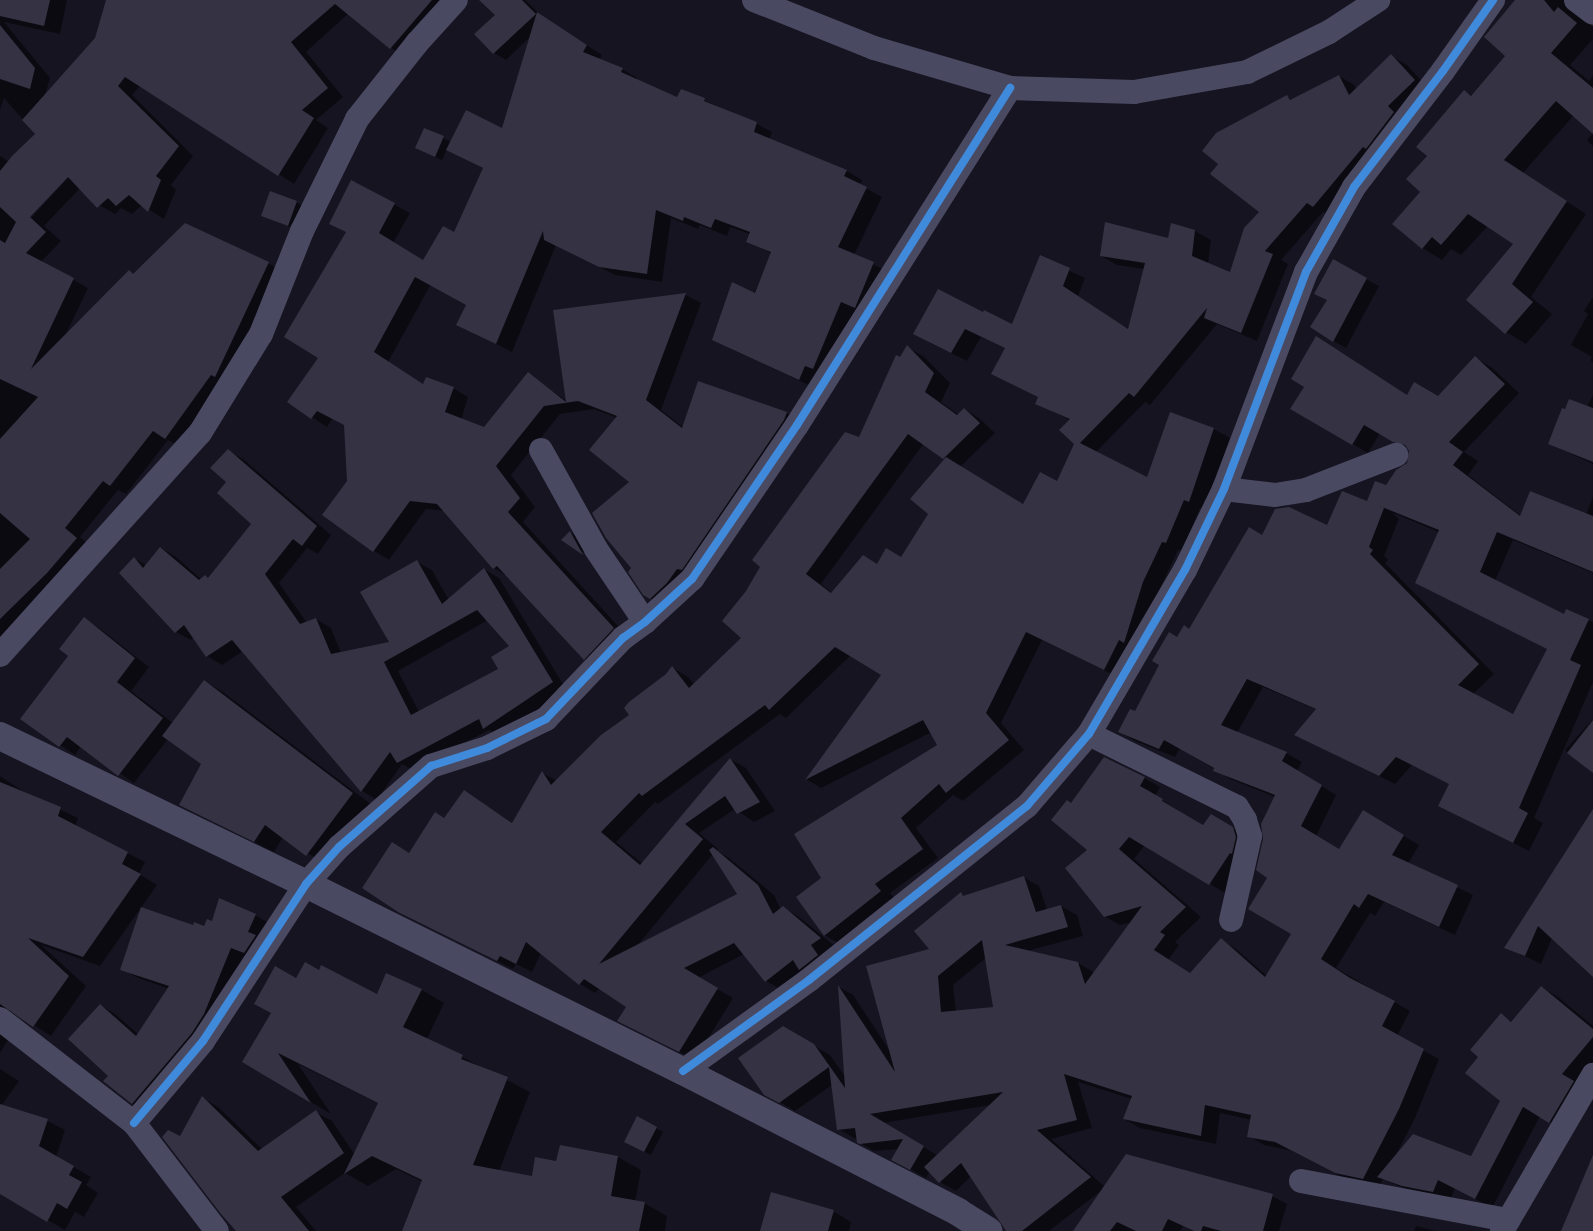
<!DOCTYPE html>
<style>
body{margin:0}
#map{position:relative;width:1593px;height:1231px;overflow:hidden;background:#161421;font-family:Mulish,sans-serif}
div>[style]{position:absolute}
.shadow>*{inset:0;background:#0007}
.building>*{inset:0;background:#343243}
.minor>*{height:24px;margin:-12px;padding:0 12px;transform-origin:12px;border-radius:12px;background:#4a4962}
.tertiary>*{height:28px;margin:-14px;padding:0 14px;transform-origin:14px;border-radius:14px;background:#4a4962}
.cycleway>*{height:8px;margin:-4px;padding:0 4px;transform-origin:4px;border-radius:4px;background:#408adc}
span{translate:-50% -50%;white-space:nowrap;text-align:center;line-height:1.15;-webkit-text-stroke:4px #130f26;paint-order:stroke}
</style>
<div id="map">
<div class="shadow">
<i style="clip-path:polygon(0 0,67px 0,60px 34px,4px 22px,50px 78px,45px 96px,96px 38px,108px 0,459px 0,406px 57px,391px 48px,349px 13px,306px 52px,343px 97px,316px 120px,328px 128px,294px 184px,140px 86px,132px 95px,193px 156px,171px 185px,176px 190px,164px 219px,142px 205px,132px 214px,121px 208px,115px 214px,99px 205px,82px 186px,44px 226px,61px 241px,41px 262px,88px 288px,66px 334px,129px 272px,135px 275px,268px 263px,283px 272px,231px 384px,180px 447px,168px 440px,126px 494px,118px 490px,80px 537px,92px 547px,0 644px,0 156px,8px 161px,27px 222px,69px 177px,79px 183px,4px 98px,0 110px)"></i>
<i style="clip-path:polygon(502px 0,525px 0,543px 17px,602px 55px,599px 60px,622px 69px,637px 78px,637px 80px,678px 99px,682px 90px,757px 124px,772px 132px,769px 140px,847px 171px,862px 180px,860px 185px,882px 197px,854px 255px,889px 272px,815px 388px,729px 348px,772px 254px,748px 241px,750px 234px,730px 227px,727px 236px,700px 225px,698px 229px,671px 218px,662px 282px,615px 275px,556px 245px,512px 352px,458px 324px,467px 305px,431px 284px,388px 362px,424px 385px,453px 388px,468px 397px,461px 420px,484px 429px,528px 374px,567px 401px,555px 311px,686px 295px,701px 303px,661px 410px,683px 427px,786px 413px,802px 422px,666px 607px,650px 598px,633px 568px,631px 482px,617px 418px,594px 409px,560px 414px,511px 475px,535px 507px,523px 522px,628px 637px,600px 667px,584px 659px,510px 578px,494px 568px,445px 511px,426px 509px,389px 560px,374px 551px,349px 482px,345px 425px,333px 418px,327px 427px,289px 402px,320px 357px,348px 233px,330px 223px,352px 182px,410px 213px,393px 243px,424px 262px,454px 234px,484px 169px,447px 149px,442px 160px,424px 152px,443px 138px,451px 142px,503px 130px,532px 35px,506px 60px,494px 53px,476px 34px,497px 15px)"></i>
<i style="clip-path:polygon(1518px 0,1589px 0,1583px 18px,1593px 27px,1593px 39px,1570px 65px,1589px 81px,1593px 76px,1593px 132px,1574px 115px,1523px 173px,1586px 214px,1531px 297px,1552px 314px,1526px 344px,1506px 332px,1515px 244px,1488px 226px,1461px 255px,1451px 249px,1442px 260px,1422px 248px,1422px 192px,1428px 156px,1464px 91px,1473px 96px,1507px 56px)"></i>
<i style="clip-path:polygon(evenodd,1391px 56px,1407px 65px,1430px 90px,1329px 215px,1323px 212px,1281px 260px,1288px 264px,1257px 341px,1217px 324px,1150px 405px,1145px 402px,1096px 452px,1148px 479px,1171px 414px,1214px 429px,1230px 438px,1205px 510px,1200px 508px,1182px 551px,1178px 550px,1159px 591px,1140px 651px,1120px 678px,1042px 640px,1001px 723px,1024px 750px,963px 801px,953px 795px,916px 828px,938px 858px,890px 893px,896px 900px,840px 944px,824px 935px,823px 878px,939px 746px,932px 732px,821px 788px,806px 779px,883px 674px,851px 655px,786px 718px,780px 714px,658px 804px,655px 802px,616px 842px,643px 864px,730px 759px,746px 768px,775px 811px,754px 822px,735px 809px,699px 833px,718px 849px,717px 851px,729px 858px,774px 895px,781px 910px,784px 908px,799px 917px,836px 947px,782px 990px,766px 981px,744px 954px,698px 978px,733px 998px,695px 1060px,634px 1029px,627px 1007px,600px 988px,595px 993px,580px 984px,541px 953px,532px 972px,516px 964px,513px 969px,416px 920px,410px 854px,445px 820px,464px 792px,513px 823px,542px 773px,557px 781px,630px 715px,673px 668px,688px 677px,695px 685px,743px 638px,747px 592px,860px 439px,907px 347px,923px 356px,950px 383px,941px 402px,959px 415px,965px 409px,980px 419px,995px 433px,960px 467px,1024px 505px,1057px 482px,1075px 444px,1070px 420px,1036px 403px,1039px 397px,1006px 348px,981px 337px,967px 361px,930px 343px,983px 314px,1013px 326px,1040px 257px,1085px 278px,1078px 296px,1129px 330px,1144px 269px,1117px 265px,1101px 256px,1168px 240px,1195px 231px,1211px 240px,1208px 264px,1231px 274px,1260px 212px,1287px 97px,1293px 100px,1339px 76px,1354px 85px,1357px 90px,1391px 56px,924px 443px,946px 459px,929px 513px,901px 558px,832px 593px,821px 584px,924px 443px,1391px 56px,713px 854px,738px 894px,637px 946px,713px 854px)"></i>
<i style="clip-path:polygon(1593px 133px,1593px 146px,1587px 140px)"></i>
<i style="clip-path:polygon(296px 202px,303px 206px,295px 229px,262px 216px)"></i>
<i style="clip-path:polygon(1366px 279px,1379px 286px,1346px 348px,1333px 341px)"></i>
<i style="clip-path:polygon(1593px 297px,1593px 362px,1590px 360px,1592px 357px,1571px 345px,1588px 314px,1584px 311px)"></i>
<i style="clip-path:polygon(evenodd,1317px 338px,1408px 396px,1438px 397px,1476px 358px,1491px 367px,1519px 393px,1464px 452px,1478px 461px,1468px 475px,1521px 516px,1586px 515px,1593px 496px,1593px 573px,1513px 540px,1495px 581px,1565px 616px,1567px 611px,1593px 622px,1593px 682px,1534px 818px,1543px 823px,1529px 851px,1455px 814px,1450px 784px,1412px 765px,1395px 784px,1312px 743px,1317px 710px,1263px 687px,1237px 733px,1286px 753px,1302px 762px,1297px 771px,1336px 795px,1316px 836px,1340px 851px,1379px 821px,1419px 845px,1408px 864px,1473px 895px,1455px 935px,1384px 902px,1375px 916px,1370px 913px,1336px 968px,1410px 1011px,1397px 1036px,1439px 1059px,1415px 1118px,1397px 1153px,1472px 1157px,1501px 1101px,1480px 1057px,1501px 1015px,1513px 1022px,1541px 987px,1558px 997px,1593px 1026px,1593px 1066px,1566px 1131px,1540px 1116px,1492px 1208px,1455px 1188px,1450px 1201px,1420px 1195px,1383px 1179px,1379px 1187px,1352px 1182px,1292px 1151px,1264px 1145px,1249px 1136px,1252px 1120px,1220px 1113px,1216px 1144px,1140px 1128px,1124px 1119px,1132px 1099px,1078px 1082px,1092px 1128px,1051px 1139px,1105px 1187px,1272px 1196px,1287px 1204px,1279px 1231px,1193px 1231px,1183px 1226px,1180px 1231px,1074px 1231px,1102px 1190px,1049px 1231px,1008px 1231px,971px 1176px,956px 1191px,940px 1182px,930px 1171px,926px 1178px,908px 1168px,898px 1149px,874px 1151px,858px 1142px,858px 1138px,854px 1138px,838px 1129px,832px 1085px,795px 1111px,765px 1094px,783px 1028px,830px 1055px,846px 1078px,839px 987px,853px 995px,890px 1051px,931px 950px,961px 894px,965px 897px,1023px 877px,1039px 886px,1047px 910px,1061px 906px,1077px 915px,1083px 936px,1027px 951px,1078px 963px,1095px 973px,1132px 922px,1120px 925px,1104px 916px,1089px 850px,1072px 804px,1144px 778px,1160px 787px,1155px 796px,1204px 827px,1227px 824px,1248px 838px,1225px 893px,1145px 845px,1134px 859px,1201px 917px,1175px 942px,1179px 945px,1168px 960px,1190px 974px,1221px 940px,1236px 949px,1267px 976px,1293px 934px,1269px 877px,1275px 797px,1230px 779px,1180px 748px,1175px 757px,1135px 741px,1120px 732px,1135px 713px,1177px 638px,1190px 630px,1263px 537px,1327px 527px,1368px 502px,1408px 464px,1410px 450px,1380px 433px,1368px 453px,1292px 409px,1305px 386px,1317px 338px,1393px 513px,1439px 532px,1548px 649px,1514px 716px,1473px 694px,1494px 674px,1385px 563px,1388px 560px,1384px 556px,1399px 519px,1393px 513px,1317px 338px,986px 958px,994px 1008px,956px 1012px,953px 985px,986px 958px,1317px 338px,991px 1105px,937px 1155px,883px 1123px,991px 1105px)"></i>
<i style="clip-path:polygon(1593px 395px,1593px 464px,1550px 444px,1566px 410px,1587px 407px)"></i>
<i style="clip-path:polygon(evenodd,228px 451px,243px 459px,331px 535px,318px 554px,307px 548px,279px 583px,307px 623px,316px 619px,331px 628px,341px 653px,391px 643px,417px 562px,432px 570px,449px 600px,484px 569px,499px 578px,567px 691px,499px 736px,489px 730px,413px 770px,402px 764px,377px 800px,362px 791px,243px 651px,222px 665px,207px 656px,194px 637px,191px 640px,176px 632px,134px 558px,146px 565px,161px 548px,176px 557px,202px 580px,205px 576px,209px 579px,253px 524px,228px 482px,228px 451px,488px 620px,511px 647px,500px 669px,419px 712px,398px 671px,488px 620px)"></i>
<i style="clip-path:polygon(571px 533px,593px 546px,603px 565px,563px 539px)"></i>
<i style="clip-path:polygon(84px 619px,99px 628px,149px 667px,131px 691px,173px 723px,204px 681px,223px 692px,372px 805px,326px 865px,283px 837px,274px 852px,181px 805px,202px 764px,168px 739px,134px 783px,81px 746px,75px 755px,22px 719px,70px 655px)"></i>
<i style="clip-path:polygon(1593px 719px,1593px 772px,1565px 750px)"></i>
<i style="clip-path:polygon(0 776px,29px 795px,78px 818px,75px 826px,145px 862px,139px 874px,157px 885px,100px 966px,41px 945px,86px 986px,51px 1036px,18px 1015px,13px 1015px,8px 1040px,0 1053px)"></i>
<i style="clip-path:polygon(1593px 820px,1593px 975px,1552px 938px,1541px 964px,1506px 947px)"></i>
<i style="clip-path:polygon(255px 915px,269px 923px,147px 1111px,132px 1103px,110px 1076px,100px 1005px,115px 1014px,138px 1034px,169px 989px,136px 977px,122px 969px,194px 927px,205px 928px,213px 923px)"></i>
<i style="clip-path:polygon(319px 972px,378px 996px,422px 990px,444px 1003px,427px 1039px,530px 1092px,499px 1171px,533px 1177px,557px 1163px,561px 1146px,618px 1157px,641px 1170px,635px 1202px,644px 1203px,667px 1216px,665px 1231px,403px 1231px,423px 1182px,396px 1169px,368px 1186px,345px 1173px,296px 1207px,316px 1231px,238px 1231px,180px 1138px,203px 1098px,218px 1107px,262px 1149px,316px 1112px,332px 1121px,355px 1155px,379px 1104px,298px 1064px,331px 1114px,244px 1062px,297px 980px)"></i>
<i style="clip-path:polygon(0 1069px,19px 1081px,1px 1106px,48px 1121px,65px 1130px,56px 1157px,91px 1177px,86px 1185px,98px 1193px,84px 1217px,75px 1212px,65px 1230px,0 1193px)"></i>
<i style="clip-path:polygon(656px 1128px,663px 1132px,651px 1155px,632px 1146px)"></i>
<i style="clip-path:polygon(833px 1211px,851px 1222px,849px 1231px,762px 1231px)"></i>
<i style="clip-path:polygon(1416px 1226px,1436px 1231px,1414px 1231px)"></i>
</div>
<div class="building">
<i style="clip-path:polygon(0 0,50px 0,44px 26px,0 16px)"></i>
<i style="clip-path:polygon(106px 0,432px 0,390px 49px,335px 4px,291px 42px,328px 88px,302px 110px,314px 118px,278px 176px,125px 77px,118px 86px,179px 146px,156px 176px,161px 180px,148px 212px,129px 195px,116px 206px,108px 198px,97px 208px,68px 177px,30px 217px,46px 232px,26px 253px,74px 278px,31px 369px,129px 270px,133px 274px,185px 223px,269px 262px,215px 377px,211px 375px,165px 439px,153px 431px,110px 486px,103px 481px,65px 528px,77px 538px,47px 573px,0 619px,0 569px,30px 539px,0 513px,0 439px,38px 397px,0 379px,0 240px,5px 243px,16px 222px,0 207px,0 171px,12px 156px,35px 134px,22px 120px,95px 38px)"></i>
<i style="clip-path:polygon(479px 0,522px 0,536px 14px,493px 54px,474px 34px,495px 15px)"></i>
<i style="clip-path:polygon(1515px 0,1544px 0,1554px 12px,1558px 7px,1577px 23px,1551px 53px,1593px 88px,1593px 134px,1556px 101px,1504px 160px,1567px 201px,1512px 284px,1533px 302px,1505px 334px,1466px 300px,1513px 244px,1468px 214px,1441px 245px,1432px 237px,1422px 249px,1392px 224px,1420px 192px,1406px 179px,1427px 156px,1416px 147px,1464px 90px,1471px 96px,1505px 56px,1484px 37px)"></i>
<i style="clip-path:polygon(537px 12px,587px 45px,583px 52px,623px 68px,621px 72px,677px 97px,681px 89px,705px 98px,704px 101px,757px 122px,754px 132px,847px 170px,844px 176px,867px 187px,838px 247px,874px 262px,855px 308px,841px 302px,813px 369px,805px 366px,799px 380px,712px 340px,732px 282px,755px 293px,771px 252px,746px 242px,750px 232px,715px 219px,711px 228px,684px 217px,683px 221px,656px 210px,647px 274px,599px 267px,544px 240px,543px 231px,496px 344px,456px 325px,466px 305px,415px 277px,374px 352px,423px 384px,426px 377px,454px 387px,445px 412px,484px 427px,528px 372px,566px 402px,553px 310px,686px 293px,646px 400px,682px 428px,698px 381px,787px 412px,784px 420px,682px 570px,677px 569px,667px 583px,650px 599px,643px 595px,628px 572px,631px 568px,606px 538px,592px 513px,629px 482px,589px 450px,617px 416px,578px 401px,544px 406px,496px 466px,520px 498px,508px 512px,614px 628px,584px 660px,497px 566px,493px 569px,437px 504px,410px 501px,373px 552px,322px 515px,347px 481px,344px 425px,317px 411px,311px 419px,287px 402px,318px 358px,284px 337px,346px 232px,329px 224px,351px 180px,395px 203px,379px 233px,423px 260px,443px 226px,454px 232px,483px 168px,446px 150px,466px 110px,502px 128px)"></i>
<i style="clip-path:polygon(0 25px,35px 68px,30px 89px,0 79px)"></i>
<i style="clip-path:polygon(1391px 54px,1415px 80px,1388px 106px,1394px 112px,1366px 149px,1363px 147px,1313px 207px,1307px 203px,1265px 251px,1273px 254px,1241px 333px,1204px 318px,1207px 308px,1134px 397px,1129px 393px,1080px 443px,1147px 477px,1170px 412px,1214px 428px,1189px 502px,1184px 500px,1166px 543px,1162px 542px,1143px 582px,1124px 643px,1119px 640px,1104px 670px,1026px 632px,986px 713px,1009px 740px,946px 793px,939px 784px,901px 818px,923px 849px,875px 884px,881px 891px,824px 936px,796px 897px,821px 878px,794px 834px,937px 745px,923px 720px,805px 780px,881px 675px,835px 647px,769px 710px,765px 705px,642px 796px,639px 793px,601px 832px,640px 865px,730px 758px,760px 802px,737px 814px,725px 796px,685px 824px,703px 839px,599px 964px,737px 894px,709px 850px,713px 847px,758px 885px,773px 914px,783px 906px,821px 938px,811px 945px,818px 955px,799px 970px,793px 960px,765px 982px,734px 943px,684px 968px,718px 988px,679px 1052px,617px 1021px,626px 1007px,584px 979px,579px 985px,526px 942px,516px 964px,500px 956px,497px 961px,398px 912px,362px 888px,392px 842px,409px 853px,435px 812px,444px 818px,464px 790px,512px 823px,542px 771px,551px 785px,601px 735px,629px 715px,624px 708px,629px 702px,666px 674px,672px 666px,689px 688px,741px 638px,722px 621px,746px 591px,760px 567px,752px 560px,845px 432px,859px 437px,896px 355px,900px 357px,907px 345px,934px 373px,925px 392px,957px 415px,964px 408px,980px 423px,943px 459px,908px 434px,806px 574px,831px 593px,863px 555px,877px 564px,886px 548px,901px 557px,928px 514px,910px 499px,946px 457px,1023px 504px,1040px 472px,1057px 481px,1074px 444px,1059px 430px,1070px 419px,1035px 404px,1038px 397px,991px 374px,1005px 348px,965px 329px,951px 353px,913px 334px,938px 289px,983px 312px,984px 310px,1012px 324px,1040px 255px,1070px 268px,1063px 286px,1128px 329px,1145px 263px,1100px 256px,1105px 222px,1168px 238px,1171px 223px,1195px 230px,1192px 256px,1230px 272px,1244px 228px,1259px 212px,1210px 174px,1218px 164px,1202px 151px,1216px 133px,1287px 95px,1290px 100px,1339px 75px,1349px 95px)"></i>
<i style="clip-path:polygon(424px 128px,444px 136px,435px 157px,415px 148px)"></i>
<i style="clip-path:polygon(270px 191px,297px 201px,288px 226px,261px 216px)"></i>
<i style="clip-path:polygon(1333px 259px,1367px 278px,1333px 342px,1310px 327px,1327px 300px,1314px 294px)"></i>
<i style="clip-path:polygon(evenodd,1316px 336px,1407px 395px,1414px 382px,1438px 396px,1475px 356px,1505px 384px,1449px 442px,1463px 452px,1453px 465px,1520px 516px,1530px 491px,1593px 516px,1593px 572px,1497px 532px,1480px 572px,1564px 614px,1566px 609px,1589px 619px,1570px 660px,1581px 665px,1519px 808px,1528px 813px,1513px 843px,1438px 806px,1449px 784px,1396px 757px,1379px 776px,1294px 735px,1316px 709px,1247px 679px,1221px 725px,1287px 752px,1282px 761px,1322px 785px,1301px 826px,1339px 849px,1363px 810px,1404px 835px,1392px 855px,1458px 885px,1439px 927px,1368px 894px,1359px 908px,1354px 904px,1321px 959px,1350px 978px,1395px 1001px,1382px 1026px,1424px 1049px,1399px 1109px,1363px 1179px,1335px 1173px,1275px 1142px,1247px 1137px,1251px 1115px,1205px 1105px,1201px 1136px,1123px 1119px,1132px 1096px,1064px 1074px,1077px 1120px,1037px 1130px,1091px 1177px,1022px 1231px,1006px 1231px,961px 1163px,939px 1183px,924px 1167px,1003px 1092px,870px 1114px,924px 1146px,910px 1170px,891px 1160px,903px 1139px,860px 1144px,857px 1143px,855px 1128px,837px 1130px,829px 1067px,779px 1103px,764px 1095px,738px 1058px,783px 1026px,814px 1044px,845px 1088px,838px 985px,895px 1072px,866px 966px,929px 949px,914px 931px,961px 892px,963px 896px,1024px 876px,1036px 912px,1061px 905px,1068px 927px,1005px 945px,1078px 962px,1085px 984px,1142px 906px,1104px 917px,1065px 868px,1087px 850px,1051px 820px,1067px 800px,1071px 803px,1104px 757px,1145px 777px,1140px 786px,1163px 799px,1162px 801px,1203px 825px,1211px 814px,1233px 827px,1236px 837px,1232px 854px,1230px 853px,1209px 885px,1129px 837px,1119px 849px,1186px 907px,1160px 932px,1165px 935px,1154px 950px,1190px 973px,1221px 938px,1265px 977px,1291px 934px,1248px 909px,1267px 878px,1256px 870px,1263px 839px,1261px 824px,1275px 795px,1213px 771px,1214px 768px,1164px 740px,1159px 749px,1118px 732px,1130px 709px,1135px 711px,1159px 665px,1152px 661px,1169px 632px,1177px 637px,1184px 625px,1189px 629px,1249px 527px,1262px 535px,1275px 509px,1289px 507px,1327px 525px,1342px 491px,1367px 501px,1375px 481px,1386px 485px,1396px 470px,1407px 463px,1409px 451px,1405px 445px,1393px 442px,1364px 425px,1352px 445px,1290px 409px,1304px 387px,1291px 379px,1316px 336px,1377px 505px,1439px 530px,1415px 583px,1547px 649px,1513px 714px,1458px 685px,1479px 664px,1370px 554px,1373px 550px,1369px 547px,1384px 508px,1377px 505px,1316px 336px,982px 940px,993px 1007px,941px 1012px,938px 976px,982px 940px)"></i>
<i style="clip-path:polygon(1569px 399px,1593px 408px,1593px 462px,1548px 444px,1562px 408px,1565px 409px)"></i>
<i style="clip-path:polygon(evenodd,228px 449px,317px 526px,302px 546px,293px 539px,265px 574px,300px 624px,316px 618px,331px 654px,389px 642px,360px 592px,417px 560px,442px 604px,484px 568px,553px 682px,483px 729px,479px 719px,397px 763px,390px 752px,361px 792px,232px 640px,206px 657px,184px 625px,175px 633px,119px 573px,134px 557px,143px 568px,160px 547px,199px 580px,205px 575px,208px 578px,251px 524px,217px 493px,226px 482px,210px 468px,228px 449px,477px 610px,509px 646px,491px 657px,498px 669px,411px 715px,384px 662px,477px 610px)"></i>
<i style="clip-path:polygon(570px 531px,583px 555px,561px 540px)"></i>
<i style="clip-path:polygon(84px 617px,135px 658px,117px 682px,163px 718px,118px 776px,67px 737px,59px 747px,20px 719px,68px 656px,59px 649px)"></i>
<i style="clip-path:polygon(204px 680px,353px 793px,306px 856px,265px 825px,254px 842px,179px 805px,201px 764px,162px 736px)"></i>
<i style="clip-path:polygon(1593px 720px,1593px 773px,1567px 753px)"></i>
<i style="clip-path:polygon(0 782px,61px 807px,58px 816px,128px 852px,122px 864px,141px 874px,83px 957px,28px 938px,69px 976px,33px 1027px,0 1004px)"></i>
<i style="clip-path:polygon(1593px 809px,1593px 977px,1538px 926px,1525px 956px,1504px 948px)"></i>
<i style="clip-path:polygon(219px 898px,256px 914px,248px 932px,256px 935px,244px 953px,231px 948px,204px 1014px,192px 1033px,132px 1104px,103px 1081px,108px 1076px,68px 1039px,100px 1004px,136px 1036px,169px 986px,120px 970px,141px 907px,193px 925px,194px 922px,204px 926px,207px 919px,212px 921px)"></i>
<i style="clip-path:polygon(305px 962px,319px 970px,321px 965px,377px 994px,386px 973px,422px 989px,403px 1027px,463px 1055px,461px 1059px,508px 1077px,473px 1165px,532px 1176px,535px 1157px,556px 1161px,560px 1145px,618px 1156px,611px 1196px,645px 1202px,639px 1231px,402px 1231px,422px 1180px,372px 1156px,344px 1174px,378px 1103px,278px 1053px,311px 1103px,242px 1062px,271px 1013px,254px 1004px,275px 966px,296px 978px)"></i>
<i style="clip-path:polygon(1541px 986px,1593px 1029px,1593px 1037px,1562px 1074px,1574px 1081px,1549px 1123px,1523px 1107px,1475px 1199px,1438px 1180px,1433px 1192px,1402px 1186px,1377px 1177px,1413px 1134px,1471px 1156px,1500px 1101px,1465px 1073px,1478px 1057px,1470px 1050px,1501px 1013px,1511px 1022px)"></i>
<i style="clip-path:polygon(202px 1096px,258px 1151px,316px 1110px,344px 1153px,281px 1197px,309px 1231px,236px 1231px,221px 1214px,162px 1137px,168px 1130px,180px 1136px)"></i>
<i style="clip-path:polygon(0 1104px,48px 1119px,39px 1146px,74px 1166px,69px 1175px,82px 1182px,67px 1209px,57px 1203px,47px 1222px,0 1194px)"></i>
<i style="clip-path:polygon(637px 1116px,657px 1127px,644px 1152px,624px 1142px)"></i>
<i style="clip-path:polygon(1126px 1154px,1273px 1194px,1263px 1231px,1221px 1231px,1203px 1226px,1201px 1231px,1194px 1231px,1168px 1219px,1162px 1231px,1136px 1231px,1117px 1222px,1110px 1231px,1073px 1231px)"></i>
<i style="clip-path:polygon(1593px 1155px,1593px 1231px,1561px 1231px)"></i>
<i style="clip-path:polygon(771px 1192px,834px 1210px,828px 1231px,760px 1231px)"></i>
</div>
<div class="minor">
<i style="left:754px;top:0;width:129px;rotate:21.8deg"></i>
<i style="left:874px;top:48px;width:142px;rotate:16.4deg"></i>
<i style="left:1010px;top:88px;width:124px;rotate:1.8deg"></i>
<i style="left:1134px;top:92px;width:115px;rotate:-10deg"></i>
<i style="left:1247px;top:72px;width:91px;rotate:-26deg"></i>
<i style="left:1329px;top:32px;width:59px;rotate:-33.1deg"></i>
<i style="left:1576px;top:0;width:21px;rotate:37deg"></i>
<i style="left:541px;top:450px;width:113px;rotate:60.9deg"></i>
<i style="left:596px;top:549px;width:88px;rotate:56.1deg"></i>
<i style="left:1224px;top:489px;width:51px;rotate:6.7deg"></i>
<i style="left:1275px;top:495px;width:31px;rotate:-9deg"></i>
<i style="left:1306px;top:490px;width:97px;rotate:-21.3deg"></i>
<i style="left:0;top:655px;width:299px;rotate:-48deg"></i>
<i style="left:200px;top:433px;width:116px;rotate:-58.4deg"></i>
<i style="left:261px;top:334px;width:111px;rotate:-68.3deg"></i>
<i style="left:302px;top:231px;width:125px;rotate:-63.8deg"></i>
<i style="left:357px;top:119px;width:97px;rotate:-51.7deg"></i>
<i style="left:417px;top:43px;width:58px;rotate:-47.8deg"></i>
<i style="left:1089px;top:734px;width:165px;rotate:26.3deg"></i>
<i style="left:1237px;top:807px;width:15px;rotate:58deg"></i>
<i style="left:1245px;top:820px;width:17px;rotate:73deg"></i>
<i style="left:1250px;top:836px;width:86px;rotate:102.7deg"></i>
<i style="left:0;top:1019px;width:170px;rotate:37.8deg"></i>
<i style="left:134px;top:1123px;width:136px;rotate:52.5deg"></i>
<i style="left:683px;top:1071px;width:155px;rotate:-35.8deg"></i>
<i style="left:809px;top:980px;width:279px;rotate:-38.6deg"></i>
<i style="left:1027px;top:806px;width:95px;rotate:-49.3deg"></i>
<i style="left:1089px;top:734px;width:190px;rotate:-59.7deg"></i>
<i style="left:1185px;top:570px;width:90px;rotate:-64.3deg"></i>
<i style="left:1224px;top:489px;width:232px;rotate:-69.3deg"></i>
<i style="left:1306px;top:272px;width:98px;rotate:-60.5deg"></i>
<i style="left:1354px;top:187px;width:146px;rotate:-52.5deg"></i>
<i style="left:1443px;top:71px;width:87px;rotate:-54.8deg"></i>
<i style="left:134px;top:1123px;width:107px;rotate:-49.9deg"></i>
<i style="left:203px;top:1041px;width:188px;rotate:-56.7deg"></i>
<i style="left:306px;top:884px;width:50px;rotate:-48.3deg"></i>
<i style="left:339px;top:847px;width:123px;rotate:-41.4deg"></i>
<i style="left:431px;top:766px;width:59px;rotate:-17.8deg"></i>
<i style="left:487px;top:748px;width:66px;rotate:-26.2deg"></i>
<i style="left:546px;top:719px;width:112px;rotate:-46.5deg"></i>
<i style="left:623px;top:638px;width:27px;rotate:-36deg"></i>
<i style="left:645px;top:622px;width:64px;rotate:-42.5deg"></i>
<i style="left:692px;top:579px;width:186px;rotate:-55.7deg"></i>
<i style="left:797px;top:425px;width:399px;rotate:-57.7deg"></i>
<i style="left:1301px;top:1181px;width:211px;rotate:10.7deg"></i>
<i style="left:1502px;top:1231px;width:181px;rotate:-59.7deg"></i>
</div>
<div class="tertiary">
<i style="left:0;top:736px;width:340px;rotate:25.8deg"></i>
<i style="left:306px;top:884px;width:421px;rotate:26.4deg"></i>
<i style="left:683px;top:1071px;width:309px;rotate:27.1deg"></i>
<i style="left:958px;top:1212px;width:36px;rotate:32deg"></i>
</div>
<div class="cycleway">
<i style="left:683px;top:1071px;width:155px;rotate:-35.8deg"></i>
<i style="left:809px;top:980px;width:279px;rotate:-38.6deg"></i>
<i style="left:1027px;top:806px;width:95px;rotate:-49.3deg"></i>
<i style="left:1089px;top:734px;width:190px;rotate:-59.7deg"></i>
<i style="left:1185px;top:570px;width:90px;rotate:-64.3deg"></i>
<i style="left:1224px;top:489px;width:232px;rotate:-69.3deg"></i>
<i style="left:1306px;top:272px;width:98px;rotate:-60.5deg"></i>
<i style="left:1354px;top:187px;width:146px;rotate:-52.5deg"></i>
<i style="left:1443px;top:71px;width:87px;rotate:-54.8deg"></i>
<i style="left:134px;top:1123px;width:107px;rotate:-49.9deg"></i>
<i style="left:203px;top:1041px;width:188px;rotate:-56.7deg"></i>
<i style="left:306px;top:884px;width:50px;rotate:-48.3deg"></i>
<i style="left:339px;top:847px;width:123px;rotate:-41.4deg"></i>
<i style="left:431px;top:766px;width:59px;rotate:-17.8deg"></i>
<i style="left:487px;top:748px;width:66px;rotate:-26.2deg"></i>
<i style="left:546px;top:719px;width:112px;rotate:-46.5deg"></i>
<i style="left:623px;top:638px;width:27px;rotate:-36deg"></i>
<i style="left:645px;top:622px;width:64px;rotate:-42.5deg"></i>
<i style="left:692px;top:579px;width:186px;rotate:-55.7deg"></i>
<i style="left:797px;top:425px;width:399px;rotate:-57.7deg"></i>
</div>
</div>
